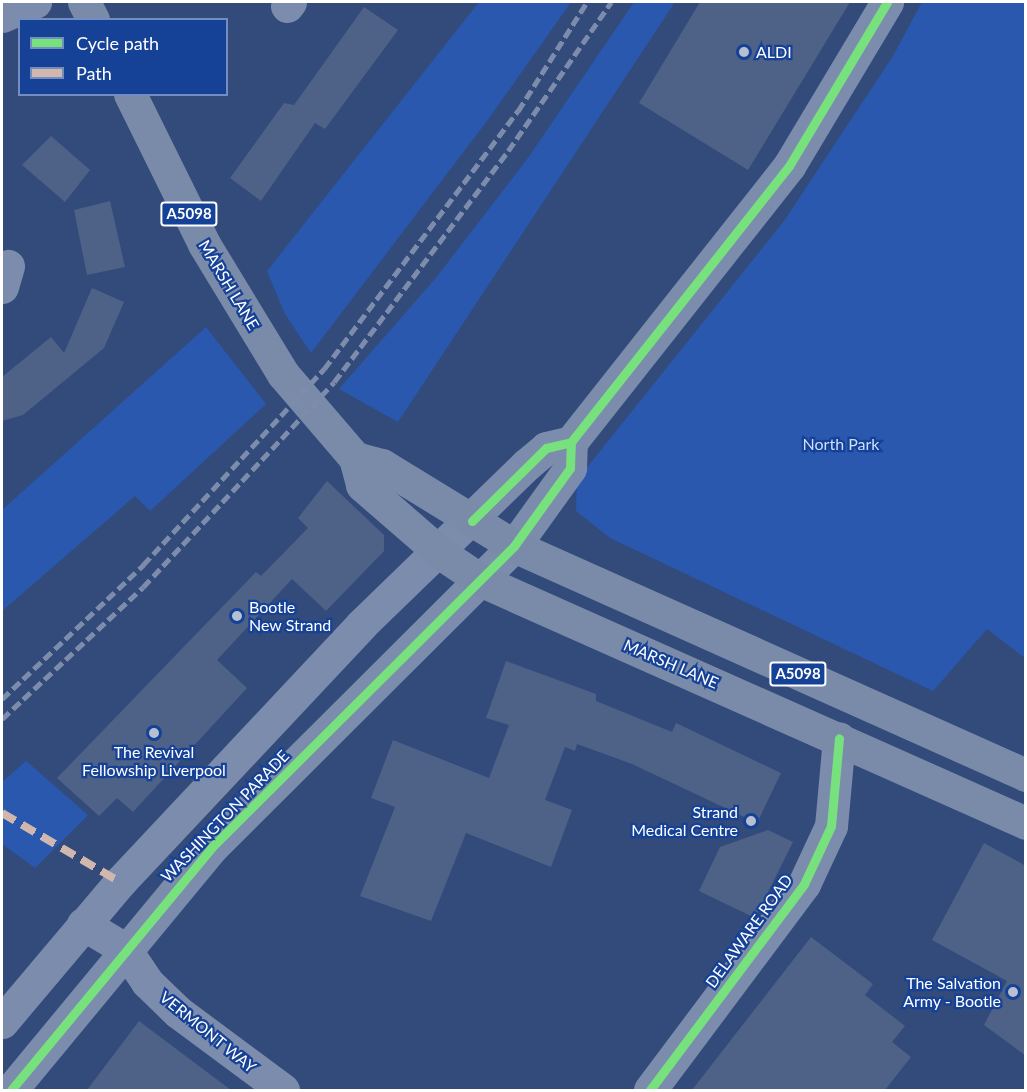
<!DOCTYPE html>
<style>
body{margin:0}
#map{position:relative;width:1027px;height:1092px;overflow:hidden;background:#324b7a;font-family:Lato,sans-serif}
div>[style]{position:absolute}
.green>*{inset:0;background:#2958ae}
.building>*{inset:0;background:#4e6287}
.minor>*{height:33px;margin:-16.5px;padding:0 16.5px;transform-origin:16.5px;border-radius:16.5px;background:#7c8cac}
.tertiary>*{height:33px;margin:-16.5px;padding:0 16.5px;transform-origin:16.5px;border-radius:16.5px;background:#7c8cac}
.primary>*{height:33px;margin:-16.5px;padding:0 16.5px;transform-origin:16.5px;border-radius:16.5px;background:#7a8baa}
.rail>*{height:4.5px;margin-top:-2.25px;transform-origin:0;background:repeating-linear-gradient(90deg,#7d8cab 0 10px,transparent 0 14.5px)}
.quiet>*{height:8px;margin-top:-4px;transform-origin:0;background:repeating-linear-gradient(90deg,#d1b7ad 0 15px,transparent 0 23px)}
.cycleway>*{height:9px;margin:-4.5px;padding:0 4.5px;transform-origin:4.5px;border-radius:4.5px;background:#77e17e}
.dots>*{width:16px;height:16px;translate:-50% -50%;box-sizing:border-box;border:3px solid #154197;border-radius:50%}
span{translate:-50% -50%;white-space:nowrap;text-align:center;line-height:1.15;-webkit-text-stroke:4.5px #154197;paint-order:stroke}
.shield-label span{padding:2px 4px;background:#154197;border:2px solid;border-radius:4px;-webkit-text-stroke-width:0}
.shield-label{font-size:15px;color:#fff;font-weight:700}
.poi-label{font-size:16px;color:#fff}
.left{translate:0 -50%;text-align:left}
.right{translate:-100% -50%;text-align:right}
.street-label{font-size:16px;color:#fff}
.park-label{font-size:16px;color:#cedffd}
.frame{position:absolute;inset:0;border:3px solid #fff;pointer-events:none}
.legend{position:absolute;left:18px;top:18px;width:210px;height:78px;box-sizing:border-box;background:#154197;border:2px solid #738dc1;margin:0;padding:8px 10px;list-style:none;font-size:18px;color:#fff}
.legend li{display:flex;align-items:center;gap:12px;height:30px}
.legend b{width:30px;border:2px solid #738dc1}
</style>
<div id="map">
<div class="green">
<i style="clip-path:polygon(479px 2px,571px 2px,490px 117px,311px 353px,285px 314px,267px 271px)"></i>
<i style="clip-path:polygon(634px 2px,675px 2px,398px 422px,339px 389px,435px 279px,528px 158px)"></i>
<i style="clip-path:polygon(922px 2px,1025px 2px,1025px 658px,987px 629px,933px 691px,610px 538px,576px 511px,577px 480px,784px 221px,893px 56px)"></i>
<i style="clip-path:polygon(206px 327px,266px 404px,150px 511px,135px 496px,2px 611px,2px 510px)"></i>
<i style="clip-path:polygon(26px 761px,88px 815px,35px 868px,2px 844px,2px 782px)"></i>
</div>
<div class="building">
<i style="clip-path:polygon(700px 2px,850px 2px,748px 170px,639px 103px)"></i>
<i style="clip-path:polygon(364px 7px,398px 30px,325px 129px,315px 123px,261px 201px,230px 178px,284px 103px,294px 105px)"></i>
<i style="clip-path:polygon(51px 136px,90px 170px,65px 202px,22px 165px)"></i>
<i style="clip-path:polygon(110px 201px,125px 267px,87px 275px,74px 210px)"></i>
<i style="clip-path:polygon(92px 288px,124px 302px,104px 348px,23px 415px,2px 421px,2px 377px,51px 337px,64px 353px)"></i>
<i style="clip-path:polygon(327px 481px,384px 535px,384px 551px,326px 611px,292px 579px,217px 660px,247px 688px,133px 812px,117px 798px,99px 816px,57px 778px,256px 572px,261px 576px,308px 528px,298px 518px)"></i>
<i style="clip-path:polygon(506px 661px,596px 694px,596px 701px,672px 732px,676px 723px,781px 773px,757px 823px,632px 764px,577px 744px,575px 751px,565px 747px,545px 800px,572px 810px,551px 867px,466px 833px,431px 921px,360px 896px,395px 807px,371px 798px,393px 740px,489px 778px,509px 725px,486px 718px)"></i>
<i style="clip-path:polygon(768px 830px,793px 842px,755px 918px,699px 891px,720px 847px)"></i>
<i style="clip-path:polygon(984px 843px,1026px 866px,1026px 1056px,984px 1025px,1007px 981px,932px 940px)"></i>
<i style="clip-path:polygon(811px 937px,873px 984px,865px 995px,905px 1026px,892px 1042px,911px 1057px,885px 1090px,692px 1090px)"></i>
<i style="clip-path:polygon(139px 1021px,231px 1090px,87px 1090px)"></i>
</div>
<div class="minor">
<i style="left:287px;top:6px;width:5px;rotate:-53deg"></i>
<i style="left:2px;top:16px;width:36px;rotate:-23deg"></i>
<i style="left:2px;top:287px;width:22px;rotate:-74deg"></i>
<i style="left:83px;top:924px;width:49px;rotate:30.8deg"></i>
<i style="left:125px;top:949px;width:40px;rotate:56deg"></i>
<i style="left:147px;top:982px;width:43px;rotate:44.1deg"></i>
<i style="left:178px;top:1012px;width:131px;rotate:36.6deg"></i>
<i style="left:650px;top:1090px;width:257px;rotate:-53.2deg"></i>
<i style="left:804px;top:884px;width:64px;rotate:-65deg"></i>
<i style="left:831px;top:826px;width:88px;rotate:-84.8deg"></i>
</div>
<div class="tertiary">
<i style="left:2px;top:1022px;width:183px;rotate:-49.9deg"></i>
<i style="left:120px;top:882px;width:352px;rotate:-46.8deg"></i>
<i style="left:361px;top:625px;width:230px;rotate:-44.1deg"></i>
<i style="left:526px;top:465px;width:26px;rotate:-40deg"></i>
<i style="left:546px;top:448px;width:26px;rotate:-13deg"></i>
<i style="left:11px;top:1090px;width:315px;rotate:-50.4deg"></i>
<i style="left:212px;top:847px;width:426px;rotate:-44.9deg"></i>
<i style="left:514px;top:546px;width:96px;rotate:-54.3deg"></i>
<i style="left:570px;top:468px;width:26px;rotate:-88deg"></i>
<i style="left:571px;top:442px;width:352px;rotate:-51.7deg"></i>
<i style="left:789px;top:166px;width:191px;rotate:-59.1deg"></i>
</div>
<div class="primary">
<i style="left:84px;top:2px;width:20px;rotate:63deg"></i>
<i style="left:130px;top:94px;width:167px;rotate:63.7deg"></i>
<i style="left:204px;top:244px;width:152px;rotate:58.7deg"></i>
<i style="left:283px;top:374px;width:111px;rotate:49.4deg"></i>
<i style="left:355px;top:458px;width:28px;rotate:75deg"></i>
<i style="left:362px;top:485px;width:102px;rotate:41deg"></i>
<i style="left:439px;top:552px;width:52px;rotate:34deg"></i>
<i style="left:482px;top:581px;width:595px;rotate:23.98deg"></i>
<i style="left:355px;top:458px;width:28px;rotate:15deg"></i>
<i style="left:382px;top:465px;width:155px;rotate:31.5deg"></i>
<i style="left:514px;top:546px;width:561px;rotate:24.1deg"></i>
</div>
<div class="rail">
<i style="left:2px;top:699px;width:195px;rotate:-43.5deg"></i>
<i style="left:143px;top:565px;width:267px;rotate:-47.3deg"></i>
<i style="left:324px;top:369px;width:323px;rotate:-53.1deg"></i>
<i style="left:518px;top:111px;width:129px;rotate:-57.7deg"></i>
<i style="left:2px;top:719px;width:193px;rotate:-43.1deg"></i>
<i style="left:143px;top:587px;width:280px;rotate:-47deg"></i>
<i style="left:334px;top:382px;width:289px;rotate:-53deg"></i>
<i style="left:508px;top:151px;width:181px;rotate:-55.3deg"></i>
</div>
<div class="quiet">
<i style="left:2px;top:813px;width:137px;rotate:30.3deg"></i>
</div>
<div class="cycleway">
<i style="left:472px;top:521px;width:104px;rotate:-44.6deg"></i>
<i style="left:546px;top:448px;width:26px;rotate:-13deg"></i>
<i style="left:11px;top:1090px;width:315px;rotate:-50.4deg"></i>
<i style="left:212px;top:847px;width:426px;rotate:-44.9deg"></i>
<i style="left:514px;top:546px;width:96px;rotate:-54.3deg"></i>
<i style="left:570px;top:468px;width:26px;rotate:-88deg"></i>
<i style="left:571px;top:442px;width:352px;rotate:-51.7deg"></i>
<i style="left:789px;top:166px;width:191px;rotate:-59.1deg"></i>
<i style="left:650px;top:1090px;width:257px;rotate:-53.2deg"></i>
<i style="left:804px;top:884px;width:64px;rotate:-65deg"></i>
<i style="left:831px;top:826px;width:88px;rotate:-84.8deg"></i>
</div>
<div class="dots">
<i style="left:744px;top:52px;background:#b7c0d0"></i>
<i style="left:237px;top:616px;background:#b7c0d0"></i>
<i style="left:154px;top:733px;background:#b7c0d0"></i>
<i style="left:751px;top:821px;background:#b7c0d0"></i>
<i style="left:1013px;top:992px;background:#b7c0d0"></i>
</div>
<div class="shield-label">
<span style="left:189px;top:214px">A5098</span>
<span style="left:798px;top:674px">A5098</span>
</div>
<div class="poi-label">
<span class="left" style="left:756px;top:52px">ALDI</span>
<span class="left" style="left:249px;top:616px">Bootle<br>New Strand</span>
<span style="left:154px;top:761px">The Revival<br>Fellowship Liverpool</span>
<span class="right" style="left:738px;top:821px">Strand<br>Medical Centre</span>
<span class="right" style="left:1001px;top:992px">The Salvation<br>Army - Bootle</span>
</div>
<div class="street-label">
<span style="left:229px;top:285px;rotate:59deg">MARSH LANE</span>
<span style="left:671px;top:664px;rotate:23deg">MARSH LANE</span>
<span style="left:225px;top:816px;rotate:-46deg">WASHINGTON PARADE</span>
<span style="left:749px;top:931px;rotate:-54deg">DELAWARE ROAD</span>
<span style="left:208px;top:1032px;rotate:39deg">VERMONT WAY</span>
</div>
<div class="park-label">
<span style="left:841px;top:444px">North Park</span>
</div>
<div class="frame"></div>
<ul class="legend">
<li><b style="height:8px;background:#77e17e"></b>Cycle path</li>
<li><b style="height:8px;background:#d1b7ad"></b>Path</li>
</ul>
</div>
